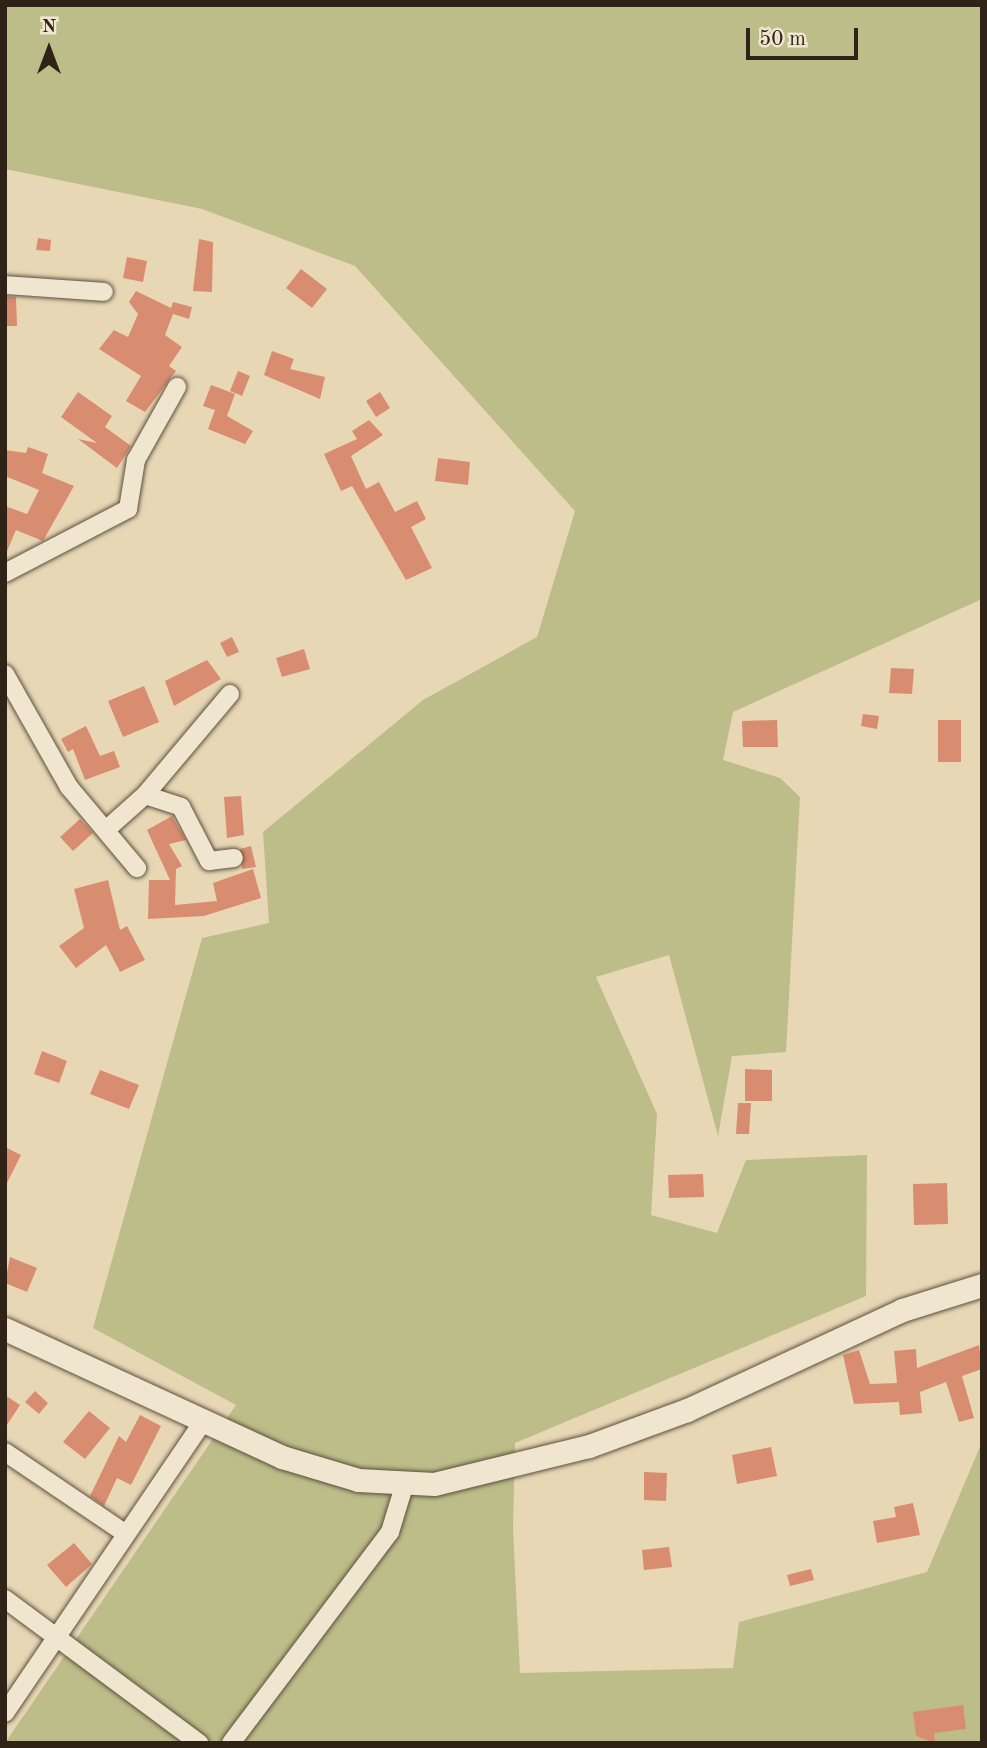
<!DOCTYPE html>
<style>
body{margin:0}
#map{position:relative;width:987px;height:1748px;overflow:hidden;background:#e8d7b5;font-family:"Old Standard TT",serif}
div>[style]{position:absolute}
.green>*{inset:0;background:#bcbd89}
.building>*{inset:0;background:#d88d70}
.roads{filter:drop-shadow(0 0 2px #5d503e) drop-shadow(0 0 2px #5d503e)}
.minor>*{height:18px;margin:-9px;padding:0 9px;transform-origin:9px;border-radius:9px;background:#f0e5cf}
.tertiary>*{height:23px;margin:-11.5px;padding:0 11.5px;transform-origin:11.5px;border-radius:11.5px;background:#f0e5cf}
span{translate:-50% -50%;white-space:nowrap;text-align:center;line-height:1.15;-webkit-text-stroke:6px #f0e5cf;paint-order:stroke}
.frame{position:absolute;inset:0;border:7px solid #2f2317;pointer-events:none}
.north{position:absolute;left:14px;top:14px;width:70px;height:70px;-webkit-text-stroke:5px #f0e5cf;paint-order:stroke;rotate:0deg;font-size:19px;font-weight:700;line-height:28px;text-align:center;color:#2f2317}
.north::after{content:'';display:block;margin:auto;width:24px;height:32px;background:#2f2317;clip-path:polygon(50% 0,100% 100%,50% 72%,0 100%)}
.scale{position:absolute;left:746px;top:28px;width:112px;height:32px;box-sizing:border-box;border:4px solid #2f2317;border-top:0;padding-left:9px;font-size:21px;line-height:24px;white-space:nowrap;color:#2f2317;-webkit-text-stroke:5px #f0e5cf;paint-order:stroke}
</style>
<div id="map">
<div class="green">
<i style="clip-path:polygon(5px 5px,982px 5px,982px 599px,733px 712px,723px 760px,780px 778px,800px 797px,786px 1052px,732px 1056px,718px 1136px,669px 955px,596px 977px,657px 1114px,651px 1215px,717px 1233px,746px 1160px,867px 1155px,866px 1296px,515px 1443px,513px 1529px,520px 1673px,733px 1668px,739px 1622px,927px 1572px,982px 1442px,982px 1743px,5px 1743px,236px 1405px,93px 1328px,202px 938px,269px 923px,263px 832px,423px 700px,537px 637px,575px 511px,355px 266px,202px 209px,5px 169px)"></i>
</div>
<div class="building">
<i style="clip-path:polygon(38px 238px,51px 240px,50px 251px,36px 250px)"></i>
<i style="clip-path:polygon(199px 239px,213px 242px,212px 292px,193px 291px)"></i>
<i style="clip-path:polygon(127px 257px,147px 261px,143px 282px,123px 278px)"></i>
<i style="clip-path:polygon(301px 269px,327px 289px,312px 308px,286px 288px)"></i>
<i style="clip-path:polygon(136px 291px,171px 308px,173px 302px,192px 307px,189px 319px,173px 314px,165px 335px,182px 347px,169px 366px,176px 371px,145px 412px,126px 401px,141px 376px,99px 349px,114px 330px,128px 337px,138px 314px,129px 302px)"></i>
<i style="clip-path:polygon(5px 296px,16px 297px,17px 326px,5px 326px)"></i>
<i style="clip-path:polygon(272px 351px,294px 359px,290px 369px,325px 377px,320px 399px,264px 375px)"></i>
<i style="clip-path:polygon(238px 371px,250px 376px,242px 396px,230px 391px)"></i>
<i style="clip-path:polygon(211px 385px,235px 394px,227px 416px,253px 431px,245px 444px,208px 429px,215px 410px,203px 406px)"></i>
<i style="clip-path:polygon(78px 392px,112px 416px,105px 427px,131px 446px,117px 468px,78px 439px,97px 443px,61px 417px)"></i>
<i style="clip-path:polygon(380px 392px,390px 408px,376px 417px,366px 401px)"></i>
<i style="clip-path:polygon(369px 420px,383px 435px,351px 456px,366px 489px,379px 482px,395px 512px,417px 501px,426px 519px,411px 527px,432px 568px,406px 580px,352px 486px,341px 491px,324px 454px,357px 439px,352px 431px)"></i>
<i style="clip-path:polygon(28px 447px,48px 454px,42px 473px,74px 486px,43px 541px,16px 530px,5px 556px,5px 506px,27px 514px,39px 490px,5px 476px,5px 450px,26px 453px)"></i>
<i style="clip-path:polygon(438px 458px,470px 462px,468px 485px,435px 481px)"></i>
<i style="clip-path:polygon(232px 637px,239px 652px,227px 657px,220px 643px)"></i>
<i style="clip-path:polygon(304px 649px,310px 669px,282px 677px,276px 658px)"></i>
<i style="clip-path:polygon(207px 660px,221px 679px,174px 706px,165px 681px)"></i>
<i style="clip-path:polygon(891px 668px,914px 669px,912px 694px,889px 693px)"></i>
<i style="clip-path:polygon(144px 686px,159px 722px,123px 737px,108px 701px)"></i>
<i style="clip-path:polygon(863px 714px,879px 716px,877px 729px,861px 726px)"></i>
<i style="clip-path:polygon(777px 720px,778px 747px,743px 747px,742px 721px)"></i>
<i style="clip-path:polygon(938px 720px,961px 720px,961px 762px,938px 762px)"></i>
<i style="clip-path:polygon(86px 726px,100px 756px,114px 751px,120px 767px,85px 780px,73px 749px,68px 752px,61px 739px)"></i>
<i style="clip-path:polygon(241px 796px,244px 835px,227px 838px,224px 797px)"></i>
<i style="clip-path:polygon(172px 816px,186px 840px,169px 844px,182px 866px,176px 869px,175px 905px,217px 901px,213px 883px,253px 869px,261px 898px,204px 916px,148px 919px,149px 880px,170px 880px,147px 830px)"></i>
<i style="clip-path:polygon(80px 819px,93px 833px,73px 851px,60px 837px)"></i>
<i style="clip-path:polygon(251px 846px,256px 867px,242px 869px,240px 849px)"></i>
<i style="clip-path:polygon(108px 880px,120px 930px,127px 926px,145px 960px,120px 972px,106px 945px,76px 968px,59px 946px,84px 928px,74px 889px)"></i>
<i style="clip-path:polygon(42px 1051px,67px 1061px,59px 1083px,34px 1074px)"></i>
<i style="clip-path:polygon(745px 1069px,772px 1070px,772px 1101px,745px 1101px)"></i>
<i style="clip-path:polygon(100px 1070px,139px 1085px,129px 1109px,90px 1094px)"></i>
<i style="clip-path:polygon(738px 1103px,751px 1103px,749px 1134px,736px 1134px)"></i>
<i style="clip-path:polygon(5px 1147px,21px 1155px,5px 1187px)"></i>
<i style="clip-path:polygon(703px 1174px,704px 1197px,669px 1198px,668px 1175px)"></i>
<i style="clip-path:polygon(947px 1183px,948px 1224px,914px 1225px,913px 1184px)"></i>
<i style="clip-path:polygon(10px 1257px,37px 1268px,27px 1292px,5px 1283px)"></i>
<i style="clip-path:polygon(979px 1345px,982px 1369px,962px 1376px,974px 1418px,959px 1422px,946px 1382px,920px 1392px,922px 1413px,900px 1415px,899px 1402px,854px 1404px,843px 1355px,859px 1350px,870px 1384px,897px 1383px,894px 1351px,916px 1349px,917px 1368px)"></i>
<i style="clip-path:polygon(35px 1391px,48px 1403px,39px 1414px,25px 1402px)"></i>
<i style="clip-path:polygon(5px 1395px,20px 1405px,5px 1428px)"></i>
<i style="clip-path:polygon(89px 1411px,110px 1428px,85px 1459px,63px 1442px)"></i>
<i style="clip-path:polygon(140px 1415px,161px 1426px,131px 1485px,117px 1478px,104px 1506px,90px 1496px,119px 1436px,126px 1442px)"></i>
<i style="clip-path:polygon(771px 1447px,777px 1476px,737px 1484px,732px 1455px)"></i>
<i style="clip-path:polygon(644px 1472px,667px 1473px,666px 1501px,644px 1500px)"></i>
<i style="clip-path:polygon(913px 1503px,920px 1535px,877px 1543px,873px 1521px,896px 1517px,894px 1507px)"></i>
<i style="clip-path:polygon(74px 1543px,92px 1564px,66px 1587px,47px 1565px)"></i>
<i style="clip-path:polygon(669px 1547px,672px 1567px,644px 1570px,642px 1550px)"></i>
<i style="clip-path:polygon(811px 1569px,814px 1580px,790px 1586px,787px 1575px)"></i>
<i style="clip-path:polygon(963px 1705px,966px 1729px,934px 1733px,935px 1743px,916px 1736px,913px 1712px)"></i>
</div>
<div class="roads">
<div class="minor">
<i style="left:5px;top:285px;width:99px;rotate:4deg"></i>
<i style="left:5px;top:573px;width:139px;rotate:-27.5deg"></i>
<i style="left:128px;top:509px;width:50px;rotate:-80.7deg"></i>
<i style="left:136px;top:460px;width:84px;rotate:-60.7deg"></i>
<i style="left:5px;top:674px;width:130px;rotate:60.5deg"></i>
<i style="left:69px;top:787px;width:106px;rotate:50deg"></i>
<i style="left:145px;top:795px;width:38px;rotate:18deg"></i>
<i style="left:181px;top:807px;width:61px;rotate:62.6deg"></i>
<i style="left:209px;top:861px;width:25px;rotate:-7deg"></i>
<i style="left:107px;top:829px;width:51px;rotate:-41.8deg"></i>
<i style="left:145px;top:795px;width:132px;rotate:-49.9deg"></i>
<i style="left:5px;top:1452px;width:146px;rotate:34.1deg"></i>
<i style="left:5px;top:1599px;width:242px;rotate:36.6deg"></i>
<i style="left:5px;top:1713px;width:352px;rotate:-55.8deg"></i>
<i style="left:231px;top:1743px;width:264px;rotate:-53deg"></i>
<i style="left:390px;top:1532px;width:51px;rotate:-73deg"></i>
</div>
<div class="tertiary">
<i style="left:5px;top:1329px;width:305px;rotate:24.8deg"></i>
<i style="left:282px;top:1457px;width:79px;rotate:16.8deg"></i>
<i style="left:358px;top:1480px;width:76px;rotate:3deg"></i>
<i style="left:434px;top:1484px;width:160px;rotate:-13.8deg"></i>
<i style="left:589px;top:1446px;width:104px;rotate:-20.2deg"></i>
<i style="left:687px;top:1410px;width:237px;rotate:-24.9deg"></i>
<i style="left:902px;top:1310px;width:84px;rotate:-17.4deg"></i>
</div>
</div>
<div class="frame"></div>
<div class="north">N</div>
<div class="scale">50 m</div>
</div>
